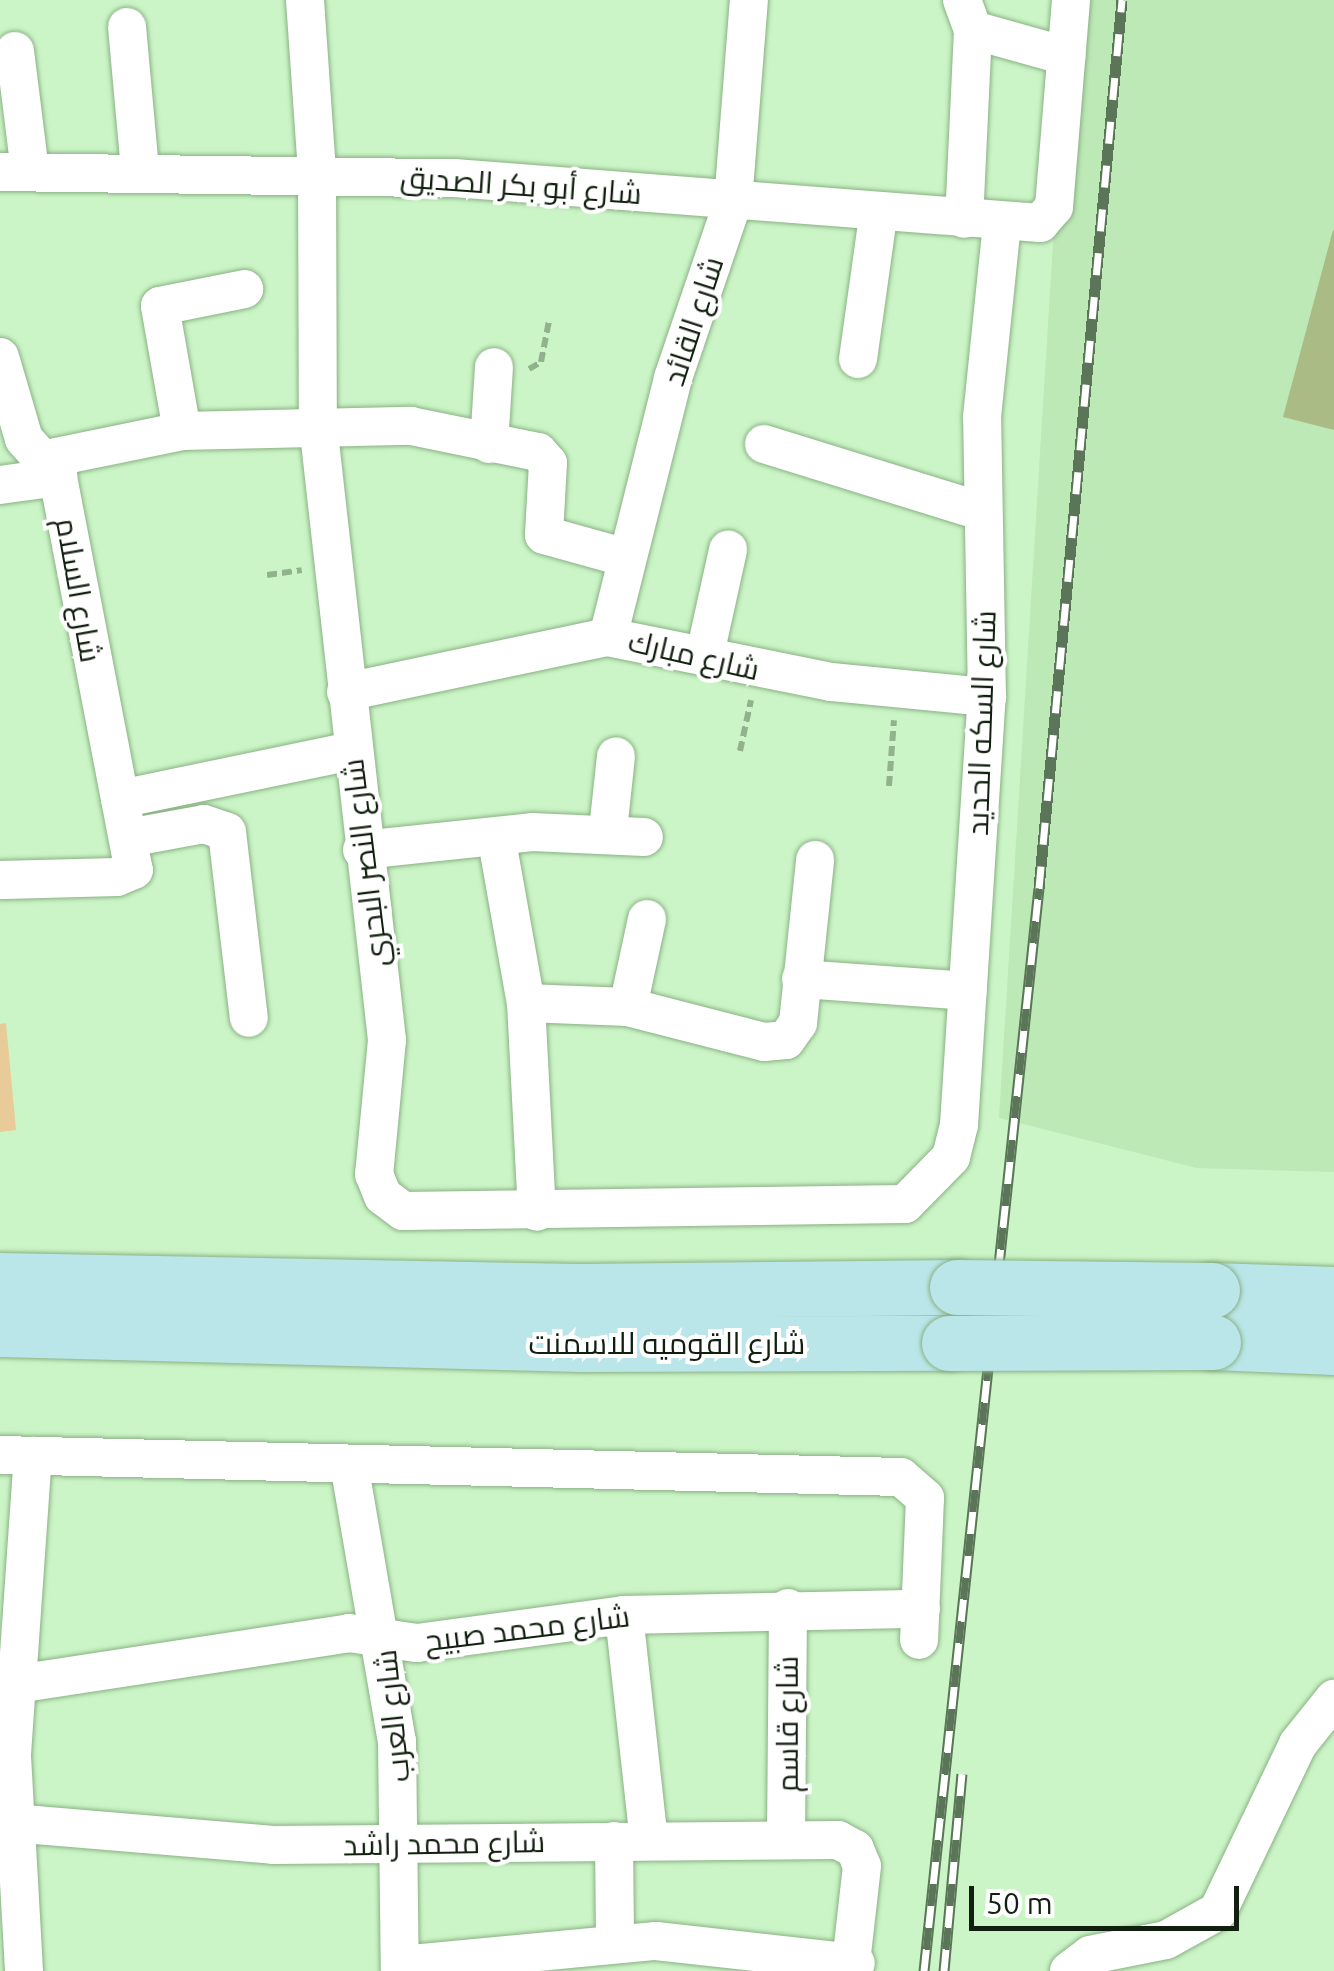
<!DOCTYPE html>
<meta charset="utf-8">
<style>
body{margin:0}
#map{position:relative;width:1334px;height:1971px;overflow:hidden;background:#cbf5c6;font-family:Ubuntu,Cairo,sans-serif}
div>[style]{position:absolute}
.built>*{inset:0;background:#bce9b5}
.green>*{inset:0;background:#e8cb98}
.building>*{inset:0;background:#abbb85}
.path>*{height:6px;margin-top:-3px;transform-origin:0;background:repeating-linear-gradient(90deg,#91b28d 0 10px,transparent 0 15px)}
.roads{filter:drop-shadow(0 0 2px #8ab185) drop-shadow(0 0 2px #8ab185)}
.street>*{height:38px;margin:-19px;padding:0 19px;transform-origin:19px;border-radius:19px;background:#fff}
.secondary>*{height:55px;margin:-27.5px;padding:0 27.5px;transform-origin:27.5px;border-radius:27.5px;background:#bae6e9}
.rail>*{height:11px;margin-top:-5.5px;transform-origin:0;background:repeating-linear-gradient(90deg,#fff 0 22px,#5b7558 0 44px);box-sizing:border-box;border-block:2px solid #5b7558}
.bridges{filter:drop-shadow(0 0 2px #8ab185) drop-shadow(0 0 2px #8ab185)}
.secondary-bridge>*{height:55px;margin:-27.5px;padding:0 27.5px;transform-origin:27.5px;border-radius:27.5px;background:#bae6e9}
span{translate:-50% -50%;white-space:nowrap;text-align:center;line-height:1.15;-webkit-text-stroke:8px #fff;paint-order:stroke}
.street-label{font-size:30px;color:#101f0e}
.scale{position:absolute;left:969px;top:1886px;width:270px;height:45px;box-sizing:border-box;border:5px solid #101f0e;border-top:0;padding-left:12px;font-size:30px;line-height:35px;white-space:nowrap;color:#101f0e;-webkit-text-stroke:8px #fff;paint-order:stroke}
</style>
<div id="map">
<div class="built">
<i style="clip-path:polygon(1057px 0,1334px 0,1334px 1172px,1197px 1168px,999px 1118px,1053px 243px)"></i>
</div>
<div class="green">
<i style="clip-path:polygon(6px 1023px,16px 1130px,0 1132px,0 1024px)"></i>
</div>
<div class="building">
<i style="clip-path:polygon(1333px 230px,1334px 231px,1334px 430px,1283px 417px)"></i>
</div>
<div class="path">
<i style="left:529px;top:369px;width:14px;rotate:-30deg"></i>
<i style="left:541px;top:362px;width:42px;rotate:-79deg"></i>
<i style="left:267px;top:575px;width:35px;rotate:-8deg"></i>
<i style="left:740px;top:751px;width:52px;rotate:-77.8deg"></i>
<i style="left:889px;top:786px;width:66px;rotate:-85.7deg"></i>
</div>
<div class="roads">
<div class="street">
<i style="left:305px;top:0;width:172px;rotate:86deg"></i>
<i style="left:317px;top:172px;width:252px;rotate:89.8deg"></i>
<i style="left:318px;top:424px;width:620px;rotate:83.61deg"></i>
<i style="left:387px;top:1040px;width:135px;rotate:95.5deg"></i>
<i style="left:374px;top:1174px;width:24px;rotate:68deg"></i>
<i style="left:383px;top:1196px;width:25px;rotate:37deg"></i>
<i style="left:403px;top:1211px;width:502px;rotate:-0.8deg"></i>
<i style="left:905px;top:1204px;width:66px;rotate:-45.6deg"></i>
<i style="left:951px;top:1157px;width:33px;rotate:-76deg"></i>
<i style="left:959px;top:1125px;width:429px;rotate:-86.3deg"></i>
<i style="left:987px;top:697px;width:280px;rotate:-91deg"></i>
<i style="left:982px;top:417px;width:196px;rotate:-84.1deg"></i>
<i style="left:962px;top:0;width:32px;rotate:70deg"></i>
<i style="left:973px;top:30px;width:189px;rotate:92.7deg"></i>
<i style="left:127px;top:27px;width:143px;rotate:84.8deg"></i>
<i style="left:973px;top:30px;width:97px;rotate:15.6deg"></i>
<i style="left:15px;top:51px;width:121px;rotate:82.9deg"></i>
<i style="left:0;top:172px;width:454px;rotate:0.8deg"></i>
<i style="left:454px;top:178px;width:588px;rotate:4.39deg"></i>
<i style="left:1040px;top:223px;width:21px;rotate:-49deg"></i>
<i style="left:1054px;top:207px;width:208px;rotate:-85.3deg"></i>
<i style="left:0;top:357px;width:85px;rotate:73.7deg"></i>
<i style="left:24px;top:439px;width:51px;rotate:48.2deg"></i>
<i style="left:58px;top:477px;width:400px;rotate:79.1deg"></i>
<i style="left:134px;top:870px;width:18px;rotate:158deg"></i>
<i style="left:117px;top:877px;width:117px;rotate:178.5deg"></i>
<i style="left:858px;top:359px;width:144px;rotate:-82deg"></i>
<i style="left:182px;top:431px;width:127px;rotate:-100deg"></i>
<i style="left:160px;top:306px;width:86px;rotate:-11.4deg"></i>
<i style="left:489px;top:444px;width:77px;rotate:-86.3deg"></i>
<i style="left:764px;top:444px;width:229px;rotate:17.2deg"></i>
<i style="left:41px;top:460px;width:144px;rotate:-11.6deg"></i>
<i style="left:182px;top:431px;width:229px;rotate:-1.3deg"></i>
<i style="left:411px;top:426px;width:130px;rotate:11.6deg"></i>
<i style="left:538px;top:452px;width:15px;rotate:48deg"></i>
<i style="left:548px;top:463px;width:72px;rotate:93.2deg"></i>
<i style="left:544px;top:535px;width:86px;rotate:15.5deg"></i>
<i style="left:0;top:485px;width:59px;rotate:-7.9deg"></i>
<i style="left:608px;top:637px;width:267px;rotate:-75.9deg"></i>
<i style="left:673px;top:378px;width:186px;rotate:-71.2deg"></i>
<i style="left:733px;top:202px;width:203px;rotate:-85.5deg"></i>
<i style="left:705px;top:654px;width:107px;rotate:-77.5deg"></i>
<i style="left:346px;top:692px;width:268px;rotate:-11.9deg"></i>
<i style="left:608px;top:637px;width:227px;rotate:11.4deg"></i>
<i style="left:831px;top:682px;width:157px;rotate:5.5deg"></i>
<i style="left:120px;top:799px;width:237px;rotate:-11.7deg"></i>
<i style="left:608px;top:830px;width:74px;rotate:-83.8deg"></i>
<i style="left:128px;top:838px;width:77px;rotate:-10.4deg"></i>
<i style="left:204px;top:824px;width:24px;rotate:19deg"></i>
<i style="left:227px;top:832px;width:187px;rotate:83.3deg"></i>
<i style="left:497px;top:841px;width:165px;rotate:79.9deg"></i>
<i style="left:526px;top:1003px;width:209px;rotate:87deg"></i>
<i style="left:362px;top:850px;width:171px;rotate:-6deg"></i>
<i style="left:532px;top:832px;width:112px;rotate:2.6deg"></i>
<i style="left:801px;top:979px;width:167px;rotate:4.1deg"></i>
<i style="left:526px;top:1003px;width:102px;rotate:2.2deg"></i>
<i style="left:628px;top:1007px;width:140px;rotate:14.4deg"></i>
<i style="left:764px;top:1042px;width:22px;rotate:-5deg"></i>
<i style="left:786px;top:1040px;width:21px;rotate:-55deg"></i>
<i style="left:798px;top:1023px;width:164px;rotate:-84deg"></i>
<i style="left:628px;top:1007px;width:90px;rotate:-77.8deg"></i>
<i style="left:0;top:1455px;width:901px;rotate:1.4deg"></i>
<i style="left:901px;top:1477px;width:32px;rotate:41deg"></i>
<i style="left:925px;top:1498px;width:142px;rotate:92.4deg"></i>
<i style="left:349px;top:1464px;width:281px;rotate:80.2deg"></i>
<i style="left:397px;top:1741px;width:230px;rotate:89.3deg"></i>
<i style="left:624px;top:1615px;width:227px;rotate:83.7deg"></i>
<i style="left:17px;top:1684px;width:336px;rotate:-8.7deg"></i>
<i style="left:349px;top:1633px;width:69px;rotate:8.4deg"></i>
<i style="left:417px;top:1643px;width:209px;rotate:-7.7deg"></i>
<i style="left:624px;top:1615px;width:297px;rotate:-1.2deg"></i>
<i style="left:12px;top:1823px;width:262px;rotate:4.8deg"></i>
<i style="left:273px;top:1845px;width:565px;rotate:-0.51deg"></i>
<i style="left:838px;top:1840px;width:19px;rotate:28deg"></i>
<i style="left:855px;top:1849px;width:18px;rotate:68deg"></i>
<i style="left:862px;top:1866px;width:106px;rotate:96.5deg"></i>
<i style="left:786px;top:1839px;width:231px;rotate:-89.5deg"></i>
<i style="left:614px;top:1841px;width:102px;rotate:89.4deg"></i>
<i style="left:401px;top:1965px;width:256px;rotate:-5.4deg"></i>
<i style="left:656px;top:1941px;width:201px;rotate:6.3deg"></i>
<i style="left:24px;top:1971px;width:217px;rotate:-93.2deg"></i>
<i style="left:12px;top:1754px;width:299px;rotate:-86deg"></i>
<i style="left:1069px;top:1971px;width:26px;rotate:-37deg"></i>
<i style="left:1090px;top:1955px;width:77px;rotate:-11.2deg"></i>
<i style="left:1166px;top:1940px;width:60px;rotate:-29.1deg"></i>
<i style="left:1218px;top:1911px;width:185px;rotate:-64.4deg"></i>
<i style="left:1298px;top:1744px;width:58px;rotate:-51.3deg"></i>
</div>
<div class="secondary">
<i style="left:0;top:1280px;width:579px;rotate:1.09deg"></i>
<i style="left:579px;top:1291px;width:378px;rotate:-0.6deg"></i>
<i style="left:1212px;top:1290px;width:122px;rotate:1.9deg"></i>
<i style="left:0;top:1329px;width:581px;rotate:1.48deg"></i>
<i style="left:581px;top:1344px;width:368px;rotate:-0.2deg"></i>
<i style="left:1213px;top:1342px;width:121px;rotate:2.4deg"></i>
</div>
</div>
<div class="rail">
<i style="left:924px;top:1971px;width:1089px;rotate:-83.94deg"></i>
<i style="left:1039px;top:888px;width:892px;rotate:-84.66deg"></i>
<i style="left:944px;top:1971px;width:198px;rotate:-84.8deg"></i>
</div>
<div class="bridges">
<div class="secondary-bridge">
<i style="left:957px;top:1287px;width:255px;rotate:0.7deg"></i>
<i style="left:949px;top:1343px;width:264px;rotate:-0.2deg"></i>
</div>
</div>
<div class="street-label">
<span style="left:521px;top:185px;rotate:4deg">شارع أبو بكر الصديق</span>
<span style="left:693px;top:321px;rotate:-72deg">شارع القائد</span>
<span style="left:79px;top:590px;rotate:80deg">شارع السلام</span>
<span style="left:694px;top:655px;rotate:13deg">شارع مبارك</span>
<span style="left:981px;top:723px;rotate:-88deg">شارع السكه الحديد</span>
<span style="left:365px;top:863px;rotate:-97deg">شارع النصر البحري</span>
<span style="left:667px;top:1343px">شارع القوميه للاسمنت</span>
<span style="left:527px;top:1628px;rotate:-7deg">شارع محمد صبيح</span>
<span style="left:392px;top:1716px;rotate:-96deg">شارع العرب</span>
<span style="left:787px;top:1724px;rotate:-90deg">شارع قاسم</span>
<span style="left:444px;top:1843px;rotate:-1deg">شارع محمد راشد</span>
</div>
<div class="scale">50 m</div>
</div>
